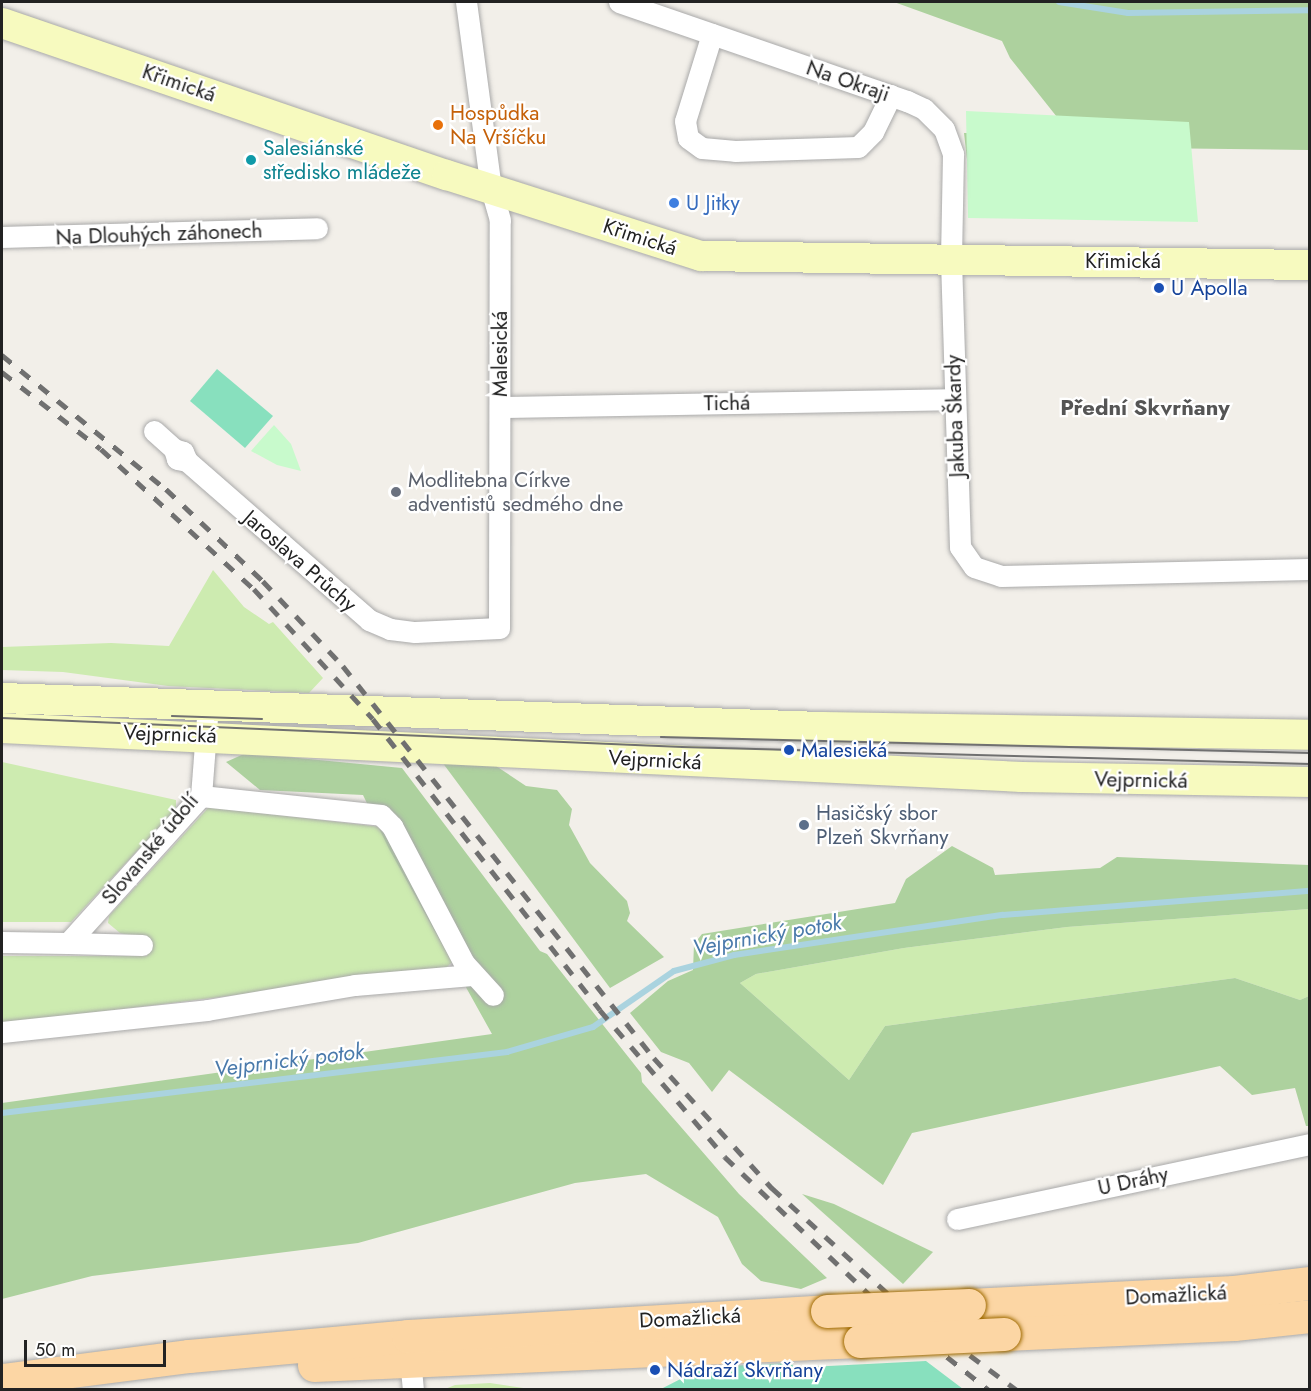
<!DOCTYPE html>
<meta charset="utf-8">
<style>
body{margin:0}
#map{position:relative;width:1311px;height:1391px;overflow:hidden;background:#f2efe9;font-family:Jost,sans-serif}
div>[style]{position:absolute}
.grass>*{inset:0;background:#cdebb0}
.forest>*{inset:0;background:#add19e}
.park>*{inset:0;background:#c8facc}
.pitch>*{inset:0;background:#88e0be}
.stream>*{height:6px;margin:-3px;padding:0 3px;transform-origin:3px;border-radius:3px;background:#aad3df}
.roads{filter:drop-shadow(0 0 2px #a9a9a9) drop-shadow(0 0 2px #a9a9a9)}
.minor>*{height:21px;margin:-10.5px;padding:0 10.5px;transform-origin:10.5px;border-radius:10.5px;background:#fff}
.secondary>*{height:30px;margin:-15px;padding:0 15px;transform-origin:15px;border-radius:15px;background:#f7fabf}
.primary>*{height:33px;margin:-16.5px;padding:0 16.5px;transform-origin:16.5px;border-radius:16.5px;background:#fcd6a4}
.tram>*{height:1.5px;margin:-0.75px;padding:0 0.75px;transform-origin:0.75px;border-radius:0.75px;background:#707070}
.rail>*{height:4.5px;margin-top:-2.25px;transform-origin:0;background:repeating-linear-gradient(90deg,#707070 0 12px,transparent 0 24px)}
.bridges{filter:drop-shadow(0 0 2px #a06b00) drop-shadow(0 0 2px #a06b00)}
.primary-bridge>*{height:33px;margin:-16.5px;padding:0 16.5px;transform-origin:16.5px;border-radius:16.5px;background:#fcd6a4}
.dots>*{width:16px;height:16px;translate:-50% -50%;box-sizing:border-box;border:3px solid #fff;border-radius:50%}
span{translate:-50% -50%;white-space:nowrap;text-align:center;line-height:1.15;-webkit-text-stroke:4.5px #fff;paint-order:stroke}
.street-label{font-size:21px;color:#222}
.food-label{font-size:21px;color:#c56008}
.left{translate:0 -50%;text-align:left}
.culture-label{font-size:21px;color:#0d838f}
.shop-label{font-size:21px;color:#366cbe}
.transit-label{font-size:21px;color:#164399}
.worship-label{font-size:21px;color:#5b616d}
.service-label{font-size:21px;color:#4e5e75}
.neighbourhood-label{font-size:22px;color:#555;font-weight:700}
.water-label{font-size:22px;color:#4a7aab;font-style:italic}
.frame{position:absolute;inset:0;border:3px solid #222;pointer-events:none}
.scale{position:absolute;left:24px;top:1340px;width:142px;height:27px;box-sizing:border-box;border:3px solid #222;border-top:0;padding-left:8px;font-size:18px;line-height:21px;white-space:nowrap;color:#222;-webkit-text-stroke:4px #fff;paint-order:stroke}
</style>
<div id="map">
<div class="grass">
<i style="clip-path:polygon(213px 570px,244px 607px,269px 624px,273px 622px,323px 678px,309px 693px,168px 686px,63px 672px,2px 670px,2px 647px,111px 643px,169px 646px)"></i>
<i style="clip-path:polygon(2px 762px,176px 800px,176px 809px,71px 922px,2px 922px)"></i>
<i style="clip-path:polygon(209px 807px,381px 827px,453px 961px,445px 969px,2px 1024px,2px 956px,147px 956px,147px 939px,120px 933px,108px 923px,109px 916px)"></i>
<i style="clip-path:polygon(1309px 909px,1309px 996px,1300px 1000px,1235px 978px,885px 1026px,849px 1080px,740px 983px,756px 974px,904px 948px,1067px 927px)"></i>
<i style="clip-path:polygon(490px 1383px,530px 1389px,445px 1389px,455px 1385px)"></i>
</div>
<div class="forest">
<i style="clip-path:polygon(894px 2px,1309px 2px,1309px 150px,1146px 148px,1165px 209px,973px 212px,964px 133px,1012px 134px,1042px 193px,1119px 195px,1010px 58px,1002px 41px)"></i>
<i style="clip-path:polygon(246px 753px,402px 768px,540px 951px,547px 954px,641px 1073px,642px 1082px,739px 1194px,827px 1278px,801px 1289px,761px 1281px,742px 1264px,718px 1217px,646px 1174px,575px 1183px,358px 1243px,92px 1276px,2px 1299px,2px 1103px,492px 1034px,389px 849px,363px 795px,260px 790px,226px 762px)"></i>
<i style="clip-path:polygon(442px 762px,493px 764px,526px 786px,557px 790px,572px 809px,569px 825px,590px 863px,627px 901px,630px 913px,627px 921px,664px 957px,610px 988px)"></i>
<i style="clip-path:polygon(952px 846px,993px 868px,995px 875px,1100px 868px,1117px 857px,1309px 865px,1309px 909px,1067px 927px,904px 948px,756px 974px,740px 983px,849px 1080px,885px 1026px,1235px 978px,1300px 1000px,1309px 996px,1309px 1126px,1306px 1126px,1295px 1088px,1252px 1095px,1220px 1066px,912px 1133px,883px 1185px,729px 1070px,712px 1092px,689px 1063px,661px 1052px,630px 1013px,668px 981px,693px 970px,694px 944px,702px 934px,895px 903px,906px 879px)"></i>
<i style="clip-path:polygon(802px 1194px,834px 1204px,933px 1252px,903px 1284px)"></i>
</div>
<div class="park">
<i style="clip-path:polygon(966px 111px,1189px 122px,1198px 222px,968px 218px)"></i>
<i style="clip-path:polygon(274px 425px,291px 444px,301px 471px,277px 465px,251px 451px)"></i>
</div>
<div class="pitch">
<i style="clip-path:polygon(217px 369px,273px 416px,245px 448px,190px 401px)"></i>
<i style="clip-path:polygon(926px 1361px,963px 1389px,661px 1389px,704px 1367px,791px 1363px,794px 1367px,809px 1367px)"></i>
</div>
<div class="stream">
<i style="left:1059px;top:2px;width:70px;rotate:9.1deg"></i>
<i style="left:1128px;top:13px;width:182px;rotate:-0.9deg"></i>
<i style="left:2px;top:1113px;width:509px;rotate:-6.89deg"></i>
<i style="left:507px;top:1052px;width:90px;rotate:-16.2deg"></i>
<i style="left:593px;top:1027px;width:98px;rotate:-34.7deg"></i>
<i style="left:674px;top:971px;width:62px;rotate:-14.9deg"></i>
<i style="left:734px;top:955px;width:272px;rotate:-8.5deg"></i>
<i style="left:1003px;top:915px;width:308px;rotate:-4.5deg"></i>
</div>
<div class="roads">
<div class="minor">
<i style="left:619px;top:2px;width:305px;rotate:19deg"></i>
<i style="left:907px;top:101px;width:19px;rotate:25deg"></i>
<i style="left:924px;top:109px;width:28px;rotate:45deg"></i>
<i style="left:944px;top:129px;width:27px;rotate:70deg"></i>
<i style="left:953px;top:154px;width:106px;rotate:91.1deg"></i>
<i style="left:951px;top:260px;width:287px;rotate:88.2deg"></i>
<i style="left:960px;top:547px;width:24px;rotate:55deg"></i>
<i style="left:974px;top:567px;width:28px;rotate:18deg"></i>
<i style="left:1001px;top:576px;width:309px;rotate:-1.3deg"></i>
<i style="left:712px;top:34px;width:91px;rotate:107.2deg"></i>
<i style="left:685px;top:121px;width:17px;rotate:80deg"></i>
<i style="left:688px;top:138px;width:17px;rotate:36deg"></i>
<i style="left:702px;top:148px;width:33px;rotate:5deg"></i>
<i style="left:735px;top:151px;width:123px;rotate:-1.9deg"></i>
<i style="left:858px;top:147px;width:21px;rotate:-45deg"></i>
<i style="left:873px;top:132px;width:41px;rotate:-64.1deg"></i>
<i style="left:2px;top:237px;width:315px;rotate:-1.6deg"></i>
<i style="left:501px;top:407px;width:453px;rotate:-1deg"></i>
<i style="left:154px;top:431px;width:27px;rotate:42deg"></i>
<i style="left:174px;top:449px;width:10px;rotate:73deg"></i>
<i style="left:177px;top:459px;width:10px;rotate:11deg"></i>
<i style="left:187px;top:461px;width:10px;rotate:-114deg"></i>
<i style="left:183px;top:452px;width:9px;rotate:-162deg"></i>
<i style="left:187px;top:461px;width:242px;rotate:41.1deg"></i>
<i style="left:369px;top:620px;width:23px;rotate:23deg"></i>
<i style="left:390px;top:629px;width:25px;rotate:7deg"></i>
<i style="left:415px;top:632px;width:84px;rotate:-2.7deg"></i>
<i style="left:499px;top:628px;width:408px;rotate:-89.9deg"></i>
<i style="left:500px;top:220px;width:32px;rotate:-106deg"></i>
<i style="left:491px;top:189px;width:189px;rotate:-97.6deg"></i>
<i style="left:201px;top:796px;width:181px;rotate:6deg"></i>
<i style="left:381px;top:815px;width:16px;rotate:45deg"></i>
<i style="left:392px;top:826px;width:155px;rotate:62.3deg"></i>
<i style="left:464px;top:963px;width:43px;rotate:47.8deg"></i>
<i style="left:2px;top:942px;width:66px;rotate:0.9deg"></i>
<i style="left:68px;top:943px;width:198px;rotate:-47.9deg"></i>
<i style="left:201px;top:796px;width:90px;rotate:-85.6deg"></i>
<i style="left:68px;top:943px;width:74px;rotate:1.5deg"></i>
<i style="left:2px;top:1032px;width:206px;rotate:-6.1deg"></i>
<i style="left:207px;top:1010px;width:150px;rotate:-9.6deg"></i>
<i style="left:355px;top:985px;width:117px;rotate:-4.9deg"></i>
<i style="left:957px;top:1219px;width:361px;rotate:-12deg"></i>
<i style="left:409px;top:1348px;width:42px;rotate:84.6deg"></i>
</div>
<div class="secondary">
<i style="left:2px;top:23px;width:470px;rotate:18.9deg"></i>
<i style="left:447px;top:175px;width:267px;rotate:17.7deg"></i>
<i style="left:701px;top:256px;width:609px;rotate:0.85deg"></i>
<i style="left:2px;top:698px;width:821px;rotate:2.03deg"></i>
<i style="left:822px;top:727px;width:488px;rotate:0.9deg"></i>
<i style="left:2px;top:728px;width:1021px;rotate:2.75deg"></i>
<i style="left:1022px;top:777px;width:288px;rotate:1deg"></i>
</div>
<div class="primary">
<i style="left:969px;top:1305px;width:265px;rotate:-2.8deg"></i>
<i style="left:1234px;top:1292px;width:77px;rotate:-6.8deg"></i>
<i style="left:1004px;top:1334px;width:230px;rotate:-2.5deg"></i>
<i style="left:1234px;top:1324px;width:76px;rotate:-6deg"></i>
<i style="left:314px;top:1365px;width:547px;rotate:-2.52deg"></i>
<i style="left:2px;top:1380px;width:189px;rotate:-7.3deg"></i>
<i style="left:189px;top:1356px;width:220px;rotate:-5.2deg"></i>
<i style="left:408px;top:1336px;width:420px;rotate:-3.4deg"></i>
</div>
</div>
<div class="tram">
<i style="left:172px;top:716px;width:90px;rotate:1.9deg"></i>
<i style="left:2px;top:718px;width:681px;rotate:2.44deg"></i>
<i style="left:682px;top:747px;width:628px;rotate:1.55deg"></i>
<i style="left:661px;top:737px;width:649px;rotate:1.41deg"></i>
</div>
<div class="rail">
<i style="left:2px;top:355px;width:212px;rotate:39.3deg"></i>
<i style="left:166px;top:489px;width:134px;rotate:43.5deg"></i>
<i style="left:263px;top:581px;width:117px;rotate:46.7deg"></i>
<i style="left:343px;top:666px;width:500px;rotate:51.57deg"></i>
<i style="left:654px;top:1058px;width:176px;rotate:47.8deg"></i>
<i style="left:772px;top:1188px;width:164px;rotate:42.3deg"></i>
<i style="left:893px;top:1298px;width:154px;rotate:36.6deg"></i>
<i style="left:2px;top:372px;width:125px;rotate:37.9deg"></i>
<i style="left:101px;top:449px;width:207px;rotate:42.5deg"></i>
<i style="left:254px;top:589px;width:176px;rotate:47.5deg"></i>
<i style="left:373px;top:719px;width:369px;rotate:52deg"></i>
<i style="left:600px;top:1010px;width:193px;rotate:49.6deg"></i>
<i style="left:725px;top:1157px;width:203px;rotate:43.6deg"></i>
<i style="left:872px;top:1297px;width:149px;rotate:38.5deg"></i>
</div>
<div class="bridges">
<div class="primary-bridge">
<i style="left:827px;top:1311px;width:142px;rotate:-2.4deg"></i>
<i style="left:860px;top:1341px;width:144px;rotate:-2.8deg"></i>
</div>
</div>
<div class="dots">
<i style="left:438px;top:125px;background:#e8710a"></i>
<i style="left:251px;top:160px;background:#0f9aa8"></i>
<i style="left:674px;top:203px;background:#3f7fe0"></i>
<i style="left:1159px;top:288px;background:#1a4fb4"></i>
<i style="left:396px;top:492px;background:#6b7280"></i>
<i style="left:789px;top:750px;background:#1a4fb4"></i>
<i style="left:804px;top:825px;background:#5c6f8a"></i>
<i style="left:655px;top:1370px;background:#1a4fb4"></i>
</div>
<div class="street-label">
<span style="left:848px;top:81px;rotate:19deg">Na Okraji</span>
<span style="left:179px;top:83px;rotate:19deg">Křimická</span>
<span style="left:159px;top:234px;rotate:-2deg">Na Dlouhých záhonech</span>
<span style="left:640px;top:237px;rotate:18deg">Křimická</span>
<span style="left:1123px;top:261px">Křimická</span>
<span style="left:500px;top:354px;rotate:-90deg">Malesická</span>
<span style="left:727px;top:403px;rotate:-1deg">Tichá</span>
<span style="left:955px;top:416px;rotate:-92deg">Jakuba Škardy</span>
<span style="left:300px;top:561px;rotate:41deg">Jaroslava Průchy</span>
<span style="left:170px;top:734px;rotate:2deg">Vejprnická</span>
<span style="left:655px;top:760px;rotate:3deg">Vejprnická</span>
<span style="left:1141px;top:780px;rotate:1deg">Vejprnická</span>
<span style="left:150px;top:849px;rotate:-50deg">Slovanské údolí</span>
<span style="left:1133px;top:1181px;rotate:-12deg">U Dráhy</span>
<span style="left:1176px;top:1295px;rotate:-3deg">Domažlická</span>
<span style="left:690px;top:1318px;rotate:-3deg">Domažlická</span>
</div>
<div class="food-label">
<span class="left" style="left:450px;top:125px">Hospůdka<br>Na Vršíčku</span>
</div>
<div class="culture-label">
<span class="left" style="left:263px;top:160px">Salesiánské<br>středisko mládeže</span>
</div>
<div class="shop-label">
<span class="left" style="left:686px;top:203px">U Jitky</span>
</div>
<div class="transit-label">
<span class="left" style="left:1171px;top:288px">U Apolla</span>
<span class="left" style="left:801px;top:750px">Malesická</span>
<span class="left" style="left:667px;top:1370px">Nádraží Skvrňany</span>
</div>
<div class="worship-label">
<span class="left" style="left:408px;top:492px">Modlitebna Církve<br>adventistů sedmého dne</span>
</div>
<div class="service-label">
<span class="left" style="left:816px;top:825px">Hasičský sbor<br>Plzeň Skvrňany</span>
</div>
<div class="neighbourhood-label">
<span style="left:1145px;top:408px">Přední Skvrňany</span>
</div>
<div class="water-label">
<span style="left:767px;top:935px;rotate:-10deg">Vejprnický potok</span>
<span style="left:289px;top:1060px;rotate:-7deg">Vejprnický potok</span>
</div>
<div class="frame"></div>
<div class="scale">50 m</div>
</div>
